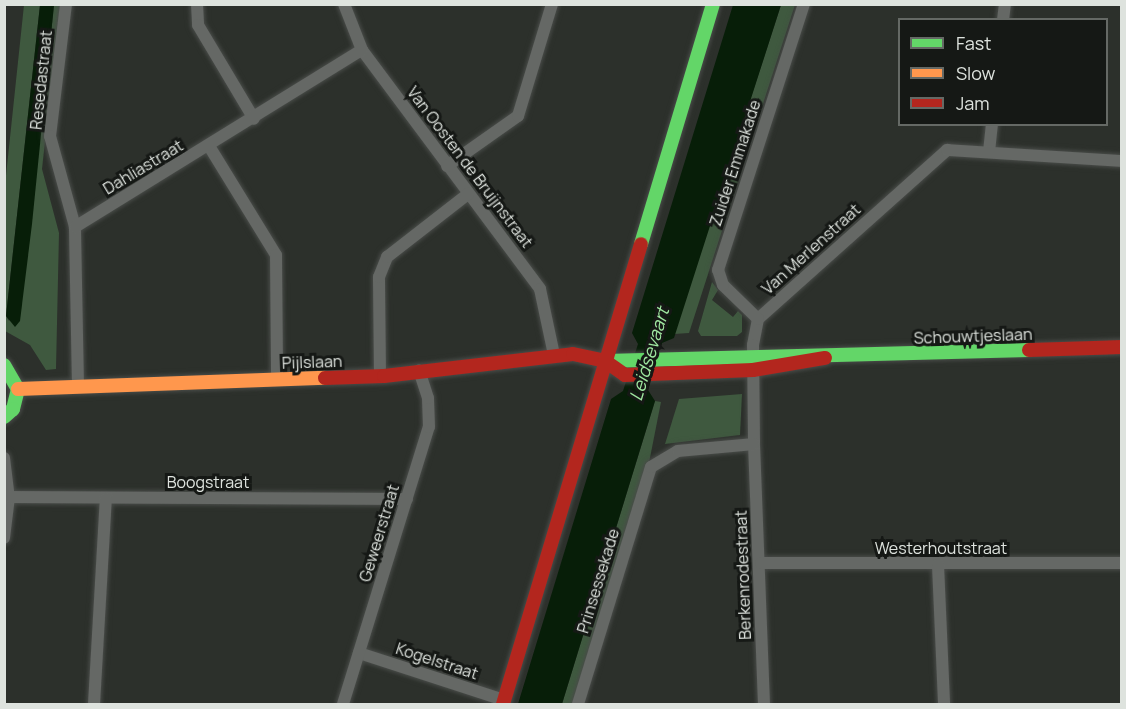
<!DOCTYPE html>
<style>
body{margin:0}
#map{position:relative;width:1126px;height:709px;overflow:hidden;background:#2c302b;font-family:Manrope,sans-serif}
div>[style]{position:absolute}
.green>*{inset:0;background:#3f593f}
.water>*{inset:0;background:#071e08}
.roads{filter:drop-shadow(0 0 2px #494c49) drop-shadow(0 0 2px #494c49)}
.street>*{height:12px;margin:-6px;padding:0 6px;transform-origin:6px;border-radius:6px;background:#656865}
.fast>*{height:14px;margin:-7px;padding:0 7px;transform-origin:7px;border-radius:7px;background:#63d668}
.slow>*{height:14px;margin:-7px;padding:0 7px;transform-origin:7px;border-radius:7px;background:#ff974d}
.jam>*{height:14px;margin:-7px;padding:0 7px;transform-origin:7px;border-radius:7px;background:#b3261e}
span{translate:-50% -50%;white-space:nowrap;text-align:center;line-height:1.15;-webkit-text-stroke:6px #151815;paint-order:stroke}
.street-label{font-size:16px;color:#dee3de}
.water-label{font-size:18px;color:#a0e8a1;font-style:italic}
.frame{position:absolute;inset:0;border:6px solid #dee3de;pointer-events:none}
.legend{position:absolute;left:898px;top:18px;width:210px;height:108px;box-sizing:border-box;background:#151815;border:2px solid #656965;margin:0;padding:8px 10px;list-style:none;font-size:18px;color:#dee3de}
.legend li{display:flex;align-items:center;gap:12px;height:30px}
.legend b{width:30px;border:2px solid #656965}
</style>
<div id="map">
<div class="green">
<i style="clip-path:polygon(24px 5px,40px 5px,6px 316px,9px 321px,38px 153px,54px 5px,60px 5px,42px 169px,59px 233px,56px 369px,46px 370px,30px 345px,5px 331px,5px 185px)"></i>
<i style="clip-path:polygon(781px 5px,795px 5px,689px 333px,674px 334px)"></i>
<i style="clip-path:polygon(712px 282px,718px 290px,712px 300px,733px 317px,738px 311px,742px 315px,742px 332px,737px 336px,701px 336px,698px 331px)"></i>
<i style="clip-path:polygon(742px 394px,740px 435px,665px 444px,679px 399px)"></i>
<i style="clip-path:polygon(655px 401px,661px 402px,646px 478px,579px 704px,562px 704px)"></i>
</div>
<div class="water">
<i style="clip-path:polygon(40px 5px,54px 5px,32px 224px,20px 321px,15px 327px,6px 316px)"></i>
<i style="clip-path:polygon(733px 5px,781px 5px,674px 338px,662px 343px,648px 390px,655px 401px,562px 704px,518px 704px,611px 399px,623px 391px,638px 344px,632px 333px)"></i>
</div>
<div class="roads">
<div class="street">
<i style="left:66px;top:4px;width:133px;rotate:96.9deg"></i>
<i style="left:50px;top:136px;width:94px;rotate:74.6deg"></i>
<i style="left:197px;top:4px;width:21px;rotate:87deg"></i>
<i style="left:198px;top:25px;width:109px;rotate:59.2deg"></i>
<i style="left:344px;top:4px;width:49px;rotate:68.6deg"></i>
<i style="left:362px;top:50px;width:298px;rotate:53.3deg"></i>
<i style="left:540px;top:289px;width:67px;rotate:78deg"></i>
<i style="left:1003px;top:20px;width:16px;rotate:-83deg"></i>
<i style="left:209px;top:146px;width:128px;rotate:58.4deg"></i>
<i style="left:276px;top:255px;width:125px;rotate:89.5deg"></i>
<i style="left:989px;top:152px;width:28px;rotate:-84deg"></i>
<i style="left:447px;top:166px;width:87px;rotate:-35.2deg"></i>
<i style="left:518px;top:116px;width:117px;rotate:-73.1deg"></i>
<i style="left:758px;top:319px;width:254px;rotate:-41.8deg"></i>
<i style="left:947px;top:150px;width:175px;rotate:3.6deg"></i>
<i style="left:758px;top:319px;width:26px;rotate:101deg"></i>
<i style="left:753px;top:345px;width:99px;rotate:89.4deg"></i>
<i style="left:754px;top:444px;width:260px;rotate:87.8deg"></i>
<i style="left:758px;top:319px;width:49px;rotate:-135.8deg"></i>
<i style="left:723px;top:285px;width:16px;rotate:-108deg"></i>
<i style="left:718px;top:270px;width:280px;rotate:-72.1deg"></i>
<i style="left:380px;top:376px;width:99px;rotate:-90.6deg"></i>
<i style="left:379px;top:277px;width:22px;rotate:-68deg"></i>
<i style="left:387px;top:257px;width:103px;rotate:-37.9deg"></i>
<i style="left:78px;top:386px;width:159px;rotate:-91.1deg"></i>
<i style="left:75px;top:227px;width:337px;rotate:-31.7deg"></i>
<i style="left:4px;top:458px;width:39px;rotate:83deg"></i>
<i style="left:9px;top:497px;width:41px;rotate:97deg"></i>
<i style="left:9px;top:497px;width:398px;rotate:0.3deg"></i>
<i style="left:761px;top:563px;width:361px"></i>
<i style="left:938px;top:565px;width:139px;rotate:87.5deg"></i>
<i style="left:359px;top:653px;width:152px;rotate:18deg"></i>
<i style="left:94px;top:704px;width:206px;rotate:-86.7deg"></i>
<i style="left:343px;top:704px;width:290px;rotate:-72.8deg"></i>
<i style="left:429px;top:427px;width:29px;rotate:-92deg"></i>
<i style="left:428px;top:398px;width:29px;rotate:-108deg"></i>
<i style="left:578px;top:704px;width:248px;rotate:-72.9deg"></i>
<i style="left:651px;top:467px;width:31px;rotate:-31deg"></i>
<i style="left:678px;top:451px;width:76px;rotate:-5.3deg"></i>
</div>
<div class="fast">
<i style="left:641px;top:244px;width:251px;rotate:-73.3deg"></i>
<i style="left:605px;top:361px;width:424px;rotate:-1.5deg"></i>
<i style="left:4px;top:365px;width:28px;rotate:60deg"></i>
<i style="left:18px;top:389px;width:21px;rotate:104deg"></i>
<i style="left:13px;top:409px;width:12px;rotate:138deg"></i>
</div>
<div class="slow">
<i style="left:18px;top:389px;width:307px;rotate:-2.1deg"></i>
</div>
<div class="jam">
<i style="left:1029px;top:350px;width:93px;rotate:-1.8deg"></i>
<i style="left:325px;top:378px;width:59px;rotate:-1.9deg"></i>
<i style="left:384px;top:376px;width:190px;rotate:-6.6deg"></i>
<i style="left:573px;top:354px;width:33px;rotate:12deg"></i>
<i style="left:605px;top:361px;width:24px;rotate:35deg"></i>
<i style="left:625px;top:375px;width:128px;rotate:-2.2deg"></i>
<i style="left:753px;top:370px;width:73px;rotate:-9.5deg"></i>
<i style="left:503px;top:704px;width:480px;rotate:-73.3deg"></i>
</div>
</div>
<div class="street-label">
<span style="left:41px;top:80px;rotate:-84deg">Resedastraat</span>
<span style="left:735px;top:163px;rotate:-72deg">Zuider Emmakade</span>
<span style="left:143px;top:167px;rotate:-31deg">Dahliastraat</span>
<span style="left:470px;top:167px;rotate:53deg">Van Oosten de Bruijnstraat</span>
<span style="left:811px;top:249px;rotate:-42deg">Van Merlenstraat</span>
<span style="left:973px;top:336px;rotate:-2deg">Schouwtjeslaan</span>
<span style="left:312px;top:362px;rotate:-2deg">Pijlslaan</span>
<span style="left:208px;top:482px">Boogstraat</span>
<span style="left:379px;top:533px;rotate:-73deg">Geweerstraat</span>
<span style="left:941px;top:548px">Westerhoutstraat</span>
<span style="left:743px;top:575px;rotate:-92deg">Berkenrodestraat</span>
<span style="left:598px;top:581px;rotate:-73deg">Prinsessekade</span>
<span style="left:437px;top:661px;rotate:18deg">Kogelstraat</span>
</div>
<div class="water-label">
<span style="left:649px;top:354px;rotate:-73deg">Leidsevaart</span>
</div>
<div class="frame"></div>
<ul class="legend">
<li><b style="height:8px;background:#63d668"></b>Fast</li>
<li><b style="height:8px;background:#ff974d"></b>Slow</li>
<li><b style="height:8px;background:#b3261e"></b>Jam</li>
</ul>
</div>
